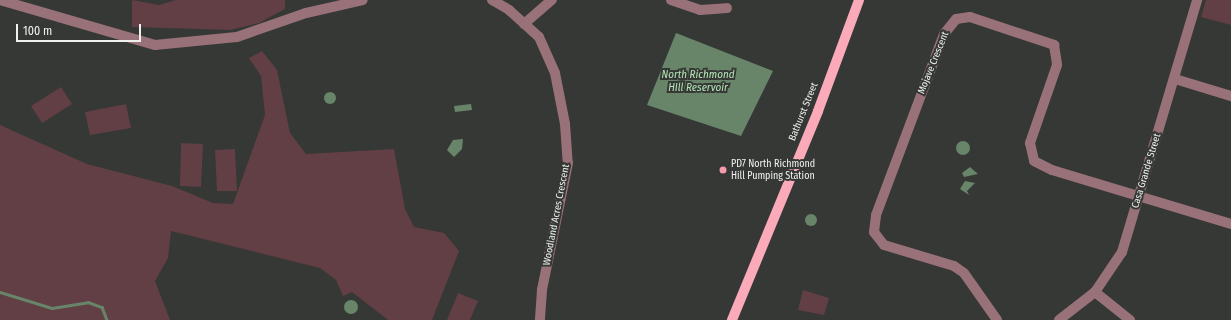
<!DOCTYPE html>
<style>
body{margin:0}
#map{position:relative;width:1231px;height:320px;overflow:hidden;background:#353835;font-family:"Fira Sans Condensed",sans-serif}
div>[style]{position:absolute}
.green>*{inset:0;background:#623e45}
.water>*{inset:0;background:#68856a}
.round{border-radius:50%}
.stream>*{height:2.5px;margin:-1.25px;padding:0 1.25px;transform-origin:1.25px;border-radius:1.25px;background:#68856a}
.minor>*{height:10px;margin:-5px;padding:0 5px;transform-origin:5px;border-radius:5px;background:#997178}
.major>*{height:10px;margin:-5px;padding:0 5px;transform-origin:5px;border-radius:5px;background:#faaab8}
.dots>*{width:11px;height:11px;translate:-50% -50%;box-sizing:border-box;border:2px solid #353835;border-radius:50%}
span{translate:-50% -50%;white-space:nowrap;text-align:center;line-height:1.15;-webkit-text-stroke:4px #353835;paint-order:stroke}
.street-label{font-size:10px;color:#eff0ef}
.poi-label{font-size:10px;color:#eff0ef}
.left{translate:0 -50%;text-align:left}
.water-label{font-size:11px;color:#b3e5b6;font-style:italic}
.scale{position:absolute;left:16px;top:24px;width:125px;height:18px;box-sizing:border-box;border:2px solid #eff0ef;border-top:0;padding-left:5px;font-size:12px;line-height:14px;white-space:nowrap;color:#eff0ef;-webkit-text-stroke:3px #353835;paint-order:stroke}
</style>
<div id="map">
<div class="green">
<i style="clip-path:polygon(132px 0,159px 5px,176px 0,285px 0,285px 9px,259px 23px,230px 30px,132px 27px)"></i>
<i style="clip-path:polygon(1206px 0,1231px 0,1231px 25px,1201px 17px)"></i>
<i style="clip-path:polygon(262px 51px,277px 70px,290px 133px,306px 154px,394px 149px,405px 209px,414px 227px,444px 233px,459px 251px,432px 320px,388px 320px,352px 292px,343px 296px,336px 280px,320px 268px,171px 231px,168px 258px,155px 281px,170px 320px,0 320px,0 125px,87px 164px,172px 186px,213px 203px,233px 204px,265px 115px,261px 76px,249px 58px)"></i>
<i style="clip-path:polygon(61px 87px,72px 104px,42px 123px,31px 106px)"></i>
<i style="clip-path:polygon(126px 104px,131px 128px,90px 135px,85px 112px)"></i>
<i style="clip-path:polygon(181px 143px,203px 144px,201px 187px,180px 186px)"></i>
<i style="clip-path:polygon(235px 149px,237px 191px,217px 191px,215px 150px)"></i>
<i style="clip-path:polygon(803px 290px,829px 298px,824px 315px,798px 310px)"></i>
<i style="clip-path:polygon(458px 293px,478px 301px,470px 320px,447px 320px)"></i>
</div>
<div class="water">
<i style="clip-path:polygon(676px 33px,773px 71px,741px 136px,647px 105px)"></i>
<i class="round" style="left:324px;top:92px;width:12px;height:12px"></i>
<i style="clip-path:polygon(471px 104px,472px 110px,455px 112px,454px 106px)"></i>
<i style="clip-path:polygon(463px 139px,462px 149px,454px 157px,447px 150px,453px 140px)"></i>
<i class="round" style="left:956px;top:141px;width:14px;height:14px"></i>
<i style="clip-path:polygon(970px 167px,978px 174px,964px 177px,962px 173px)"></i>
<i style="clip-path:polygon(965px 181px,975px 183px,967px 191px,969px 195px,960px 189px)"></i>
<i class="round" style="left:805px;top:214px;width:12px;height:12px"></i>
<i class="round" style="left:344px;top:300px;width:14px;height:14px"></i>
</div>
<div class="stream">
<i style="left:0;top:292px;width:54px;rotate:17.1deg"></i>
<i style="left:52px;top:308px;width:36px;rotate:-9deg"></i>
<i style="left:88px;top:302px;width:15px;rotate:20deg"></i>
<i style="left:102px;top:307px;width:14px;rotate:69deg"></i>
</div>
<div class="minor">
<i style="left:0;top:0;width:161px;rotate:16.2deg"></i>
<i style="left:155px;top:45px;width:82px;rotate:-5.6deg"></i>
<i style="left:237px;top:37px;width:73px;rotate:-19.2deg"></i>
<i style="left:306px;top:13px;width:58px;rotate:-12.8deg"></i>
<i style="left:492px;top:0;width:20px;rotate:30deg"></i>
<i style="left:509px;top:10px;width:40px;rotate:42deg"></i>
<i style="left:539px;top:37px;width:39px;rotate:66deg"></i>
<i style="left:555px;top:73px;width:52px;rotate:78.9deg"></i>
<i style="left:565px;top:124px;width:39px;rotate:86deg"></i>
<i style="left:568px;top:163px;width:130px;rotate:101.6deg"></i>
<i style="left:542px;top:290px;width:30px;rotate:94deg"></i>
<i style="left:671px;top:0;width:31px;rotate:19deg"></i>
<i style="left:700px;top:10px;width:27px;rotate:-4deg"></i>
<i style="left:524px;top:24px;width:37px;rotate:-41deg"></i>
<i style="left:1175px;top:79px;width:59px;rotate:16.9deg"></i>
<i style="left:1095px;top:292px;width:45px;rotate:38.7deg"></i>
<i style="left:997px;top:320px;width:57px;rotate:-125.1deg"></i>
<i style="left:964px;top:273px;width:12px;rotate:-145deg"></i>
<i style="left:954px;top:266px;width:73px;rotate:-163.3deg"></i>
<i style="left:884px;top:245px;width:16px;rotate:-128deg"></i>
<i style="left:874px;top:232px;width:17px;rotate:-83deg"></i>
<i style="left:876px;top:215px;width:193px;rotate:-69.4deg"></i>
<i style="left:944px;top:34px;width:19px;rotate:-51deg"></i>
<i style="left:956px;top:19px;width:14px;rotate:-8deg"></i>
<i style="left:970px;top:17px;width:89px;rotate:18.4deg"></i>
<i style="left:1054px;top:45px;width:20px;rotate:81deg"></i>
<i style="left:1057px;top:65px;width:83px;rotate:109.1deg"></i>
<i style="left:1030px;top:143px;width:18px;rotate:77deg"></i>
<i style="left:1034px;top:161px;width:20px;rotate:27deg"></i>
<i style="left:1052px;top:170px;width:187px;rotate:16.8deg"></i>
<i style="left:1059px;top:320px;width:46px;rotate:-37.9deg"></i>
<i style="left:1095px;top:292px;width:48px;rotate:-56deg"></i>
<i style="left:1122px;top:252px;width:263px;rotate:-73.4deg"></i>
</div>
<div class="major">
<i style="left:732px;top:320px;width:226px;rotate:-67.6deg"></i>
<i style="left:818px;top:111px;width:118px;rotate:-69.7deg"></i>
</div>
<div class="dots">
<i style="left:723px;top:170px;background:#f39aab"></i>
</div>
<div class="street-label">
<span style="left:934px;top:63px;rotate:-68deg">Mojave Crescent</span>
<span style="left:804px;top:112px;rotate:-68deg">Bathurst Street</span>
<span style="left:1147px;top:171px;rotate:-73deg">Casa Grande Street</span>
<span style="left:557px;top:215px;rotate:-79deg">Woodland Acres Crescent</span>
</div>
<div class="poi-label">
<span class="left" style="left:731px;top:170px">PD7 North Richmond<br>Hill Pumping Station</span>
</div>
<div class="water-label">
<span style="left:698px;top:82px">North Richmond<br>HIll Reservoir</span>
</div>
<div class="scale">100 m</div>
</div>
